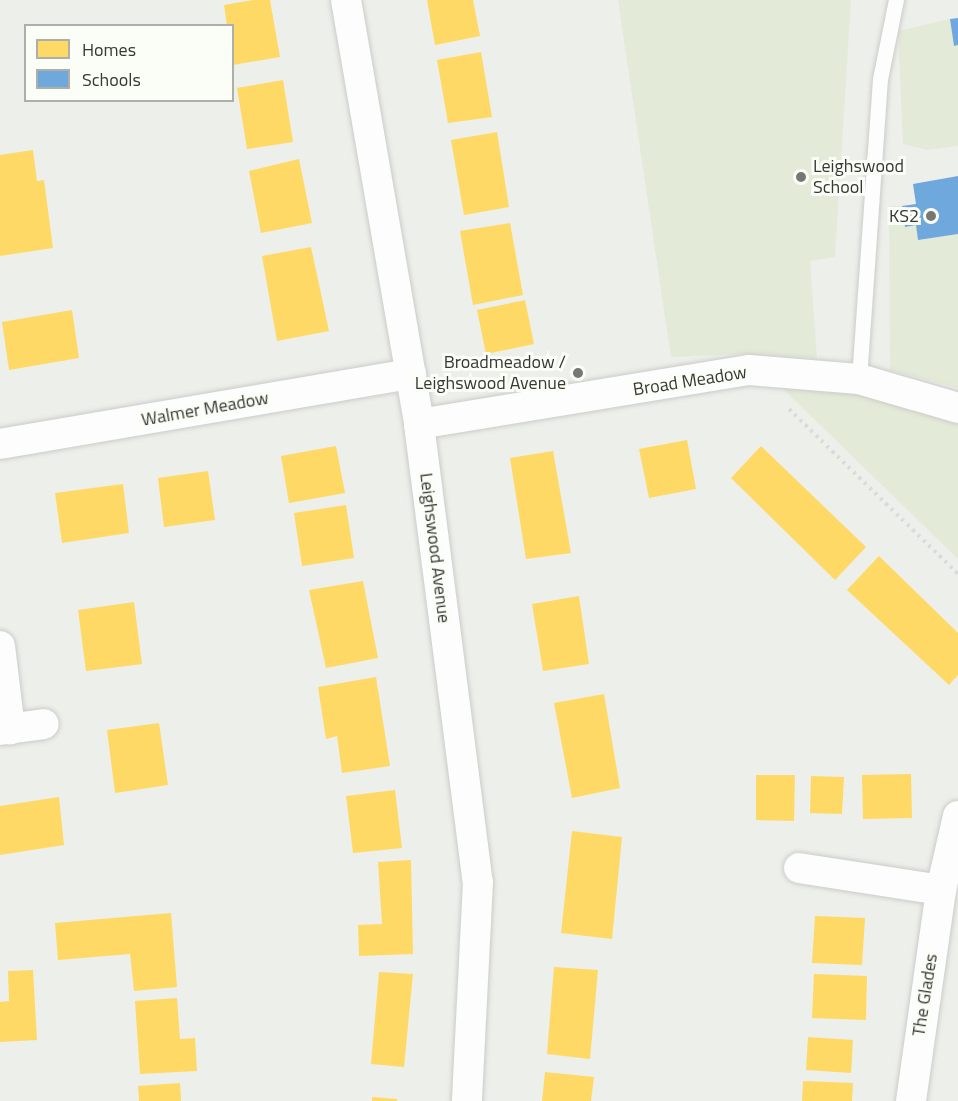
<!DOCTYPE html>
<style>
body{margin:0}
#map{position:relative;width:958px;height:1101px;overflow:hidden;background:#edefea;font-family:"Titillium Web",sans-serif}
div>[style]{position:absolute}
.green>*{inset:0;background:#e4ead8}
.homes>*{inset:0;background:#ffd966}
.schools>*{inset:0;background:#6fa8dc}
.path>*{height:4px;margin-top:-2px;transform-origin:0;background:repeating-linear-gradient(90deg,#dbdbdb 0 3px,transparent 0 7.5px)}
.roads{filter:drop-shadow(0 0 2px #cbccc8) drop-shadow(0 0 2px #cbccc8)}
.lane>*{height:15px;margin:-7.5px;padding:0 7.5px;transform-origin:7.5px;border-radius:7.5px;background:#fcfdfc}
.street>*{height:30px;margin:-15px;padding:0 15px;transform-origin:15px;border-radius:15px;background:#fcfdfc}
.dots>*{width:16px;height:16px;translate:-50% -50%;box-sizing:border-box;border:3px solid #fbfef6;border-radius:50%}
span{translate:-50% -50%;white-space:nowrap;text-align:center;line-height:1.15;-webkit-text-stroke:6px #fbfef6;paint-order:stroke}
.poi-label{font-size:18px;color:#373835}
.left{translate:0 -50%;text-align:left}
.right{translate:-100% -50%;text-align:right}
.street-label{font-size:18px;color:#373835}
.legend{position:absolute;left:24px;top:24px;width:210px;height:78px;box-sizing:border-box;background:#fbfef6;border:2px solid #adafa9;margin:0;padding:8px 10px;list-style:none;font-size:18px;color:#373835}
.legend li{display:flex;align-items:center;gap:12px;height:30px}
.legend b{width:30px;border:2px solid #adafa9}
</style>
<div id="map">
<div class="green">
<i style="clip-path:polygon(618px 0,851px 0,835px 257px,810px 261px,817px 358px,741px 354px,671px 357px)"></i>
<i style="clip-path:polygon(950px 19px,954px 46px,958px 45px,958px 146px,927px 150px,903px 144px,898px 31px)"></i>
<i style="clip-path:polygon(889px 206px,902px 206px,905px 227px,916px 225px,919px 240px,958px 234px,958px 388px,890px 370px)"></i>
<i style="clip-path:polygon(779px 385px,852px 388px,958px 420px,958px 559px)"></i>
</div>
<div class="homes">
<i style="clip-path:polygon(253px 0,270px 0,280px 57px,233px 65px,232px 26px,227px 26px,224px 5px)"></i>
<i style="clip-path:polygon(427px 0,473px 0,480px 36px,435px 45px)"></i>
<i style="clip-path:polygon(481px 52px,492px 117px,448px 123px,437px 60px)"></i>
<i style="clip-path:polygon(283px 80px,293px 142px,247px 149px,237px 88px)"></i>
<i style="clip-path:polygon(497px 132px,509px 207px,464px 215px,451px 140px)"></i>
<i style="clip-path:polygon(33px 150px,37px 181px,44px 180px,53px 248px,0 256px,0 155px)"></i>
<i style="clip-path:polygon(299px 159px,312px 223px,261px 233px,249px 171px)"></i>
<i style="clip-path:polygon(510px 223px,523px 295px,473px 305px,460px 231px)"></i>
<i style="clip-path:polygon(311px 247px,329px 331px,277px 341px,262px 256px)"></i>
<i style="clip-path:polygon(525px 300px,534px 344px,486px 354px,477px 310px)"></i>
<i style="clip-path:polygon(72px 310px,79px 358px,9px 370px,2px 322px)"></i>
<i style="clip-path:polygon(687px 440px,696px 489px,649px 498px,639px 449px)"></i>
<i style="clip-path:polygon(336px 446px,345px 493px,289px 503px,281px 456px)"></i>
<i style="clip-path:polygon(761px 446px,866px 547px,835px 580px,731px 478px)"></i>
<i style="clip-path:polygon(553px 451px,571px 553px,526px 559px,510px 458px)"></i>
<i style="clip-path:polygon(208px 471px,215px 520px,164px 527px,158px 478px)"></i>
<i style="clip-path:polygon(123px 484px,129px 533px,62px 543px,55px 493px)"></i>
<i style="clip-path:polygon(346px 505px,354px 558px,302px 566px,294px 513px)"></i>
<i style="clip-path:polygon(879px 556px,958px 633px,958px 675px,949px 685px,847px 590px)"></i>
<i style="clip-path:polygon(363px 581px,378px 658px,326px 668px,309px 590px)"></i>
<i style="clip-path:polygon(579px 596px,589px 664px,543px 671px,532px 604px)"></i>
<i style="clip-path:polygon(134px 602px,142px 664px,86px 671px,78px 610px)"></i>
<i style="clip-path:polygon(376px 677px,390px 766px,342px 773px,337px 736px,326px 739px,318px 687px)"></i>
<i style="clip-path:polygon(604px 694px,620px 788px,572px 798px,554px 703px)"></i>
<i style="clip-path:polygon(159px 723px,168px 785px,115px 793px,107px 730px)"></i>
<i style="clip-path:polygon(911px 774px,912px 818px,863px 819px,862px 775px)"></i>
<i style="clip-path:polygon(756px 775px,795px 775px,794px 821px,756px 820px)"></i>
<i style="clip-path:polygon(811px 776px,844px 777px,842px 814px,810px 813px)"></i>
<i style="clip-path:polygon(395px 790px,402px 848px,353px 853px,346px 796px)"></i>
<i style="clip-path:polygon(59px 797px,64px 845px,0 855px,0 806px)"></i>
<i style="clip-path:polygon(572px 831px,622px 837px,612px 939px,561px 933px)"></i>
<i style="clip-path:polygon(411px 860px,413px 954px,359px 956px,358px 925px,382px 924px,378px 862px)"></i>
<i style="clip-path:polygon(171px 913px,177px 987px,134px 991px,130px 954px,58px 960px,55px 923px)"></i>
<i style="clip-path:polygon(815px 916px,865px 918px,862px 965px,812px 963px)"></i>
<i style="clip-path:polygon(554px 967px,598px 970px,590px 1059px,547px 1054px)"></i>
<i style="clip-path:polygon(33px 970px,37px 1040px,0 1042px,0 1002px,9px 1001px,8px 971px)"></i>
<i style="clip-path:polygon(379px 972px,413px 974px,404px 1067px,371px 1064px)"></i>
<i style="clip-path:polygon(814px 974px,867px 976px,866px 1020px,812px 1018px)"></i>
<i style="clip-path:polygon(177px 998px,180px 1039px,195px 1038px,197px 1071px,140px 1074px,135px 1001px)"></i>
<i style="clip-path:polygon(808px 1037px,853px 1040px,851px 1073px,806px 1070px)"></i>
<i style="clip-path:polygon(545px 1072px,594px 1077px,591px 1101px,542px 1101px)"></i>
<i style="clip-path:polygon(803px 1081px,853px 1083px,852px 1101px,802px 1101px)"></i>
<i style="clip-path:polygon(180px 1083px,181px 1101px,139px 1101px,138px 1086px)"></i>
<i style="clip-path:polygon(372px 1097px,397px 1099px,397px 1101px,372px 1101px)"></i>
</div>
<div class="schools">
<i style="clip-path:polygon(958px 18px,958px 45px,954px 46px,950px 19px)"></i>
<i style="clip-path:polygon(958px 176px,958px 234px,918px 240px,916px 225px,905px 227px,902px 206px,916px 204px,913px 184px)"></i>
</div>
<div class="path">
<i style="left:789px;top:409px;width:236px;rotate:44.3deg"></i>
</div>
<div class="roads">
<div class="lane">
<i style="left:859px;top:379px;width:301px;rotate:-86deg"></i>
<i style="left:880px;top:79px;width:81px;rotate:-78.6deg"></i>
</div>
<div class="street">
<i style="left:346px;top:0;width:430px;rotate:80.2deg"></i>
<i style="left:419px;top:424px;width:462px;rotate:82.7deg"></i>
<i style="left:478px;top:882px;width:219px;rotate:92.9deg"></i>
<i style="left:419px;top:424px;width:334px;rotate:-9.3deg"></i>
<i style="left:749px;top:370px;width:110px;rotate:4.7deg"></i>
<i style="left:859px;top:379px;width:103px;rotate:16.3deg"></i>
<i style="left:0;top:444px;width:417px;rotate:-9.7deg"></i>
<i style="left:0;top:646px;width:84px;rotate:83.1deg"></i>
<i style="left:0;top:730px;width:44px;rotate:-7.8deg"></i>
<i style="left:799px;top:868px;width:144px;rotate:8.8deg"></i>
<i style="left:911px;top:1101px;width:213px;rotate:-81.9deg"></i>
<i style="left:941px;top:890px;width:76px;rotate:-77.1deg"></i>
</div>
</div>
<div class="dots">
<i style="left:801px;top:177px;background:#777874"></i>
<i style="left:931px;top:216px;background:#777874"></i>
<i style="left:578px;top:373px;background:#777874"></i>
</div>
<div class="poi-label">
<span class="left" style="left:813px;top:177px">Leighswood<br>School</span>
<span class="right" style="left:919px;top:216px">KS2</span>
<span class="right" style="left:566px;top:373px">Broadmeadow /<br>Leighswood Avenue</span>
</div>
<div class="street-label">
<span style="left:690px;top:381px;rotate:-9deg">Broad Meadow</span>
<span style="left:205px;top:409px;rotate:-10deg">Walmer Meadow</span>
<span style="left:435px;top:548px;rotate:83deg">Leighswood Avenue</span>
<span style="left:925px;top:995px;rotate:-81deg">The Glades</span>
</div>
<ul class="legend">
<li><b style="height:16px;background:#ffd966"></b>Homes</li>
<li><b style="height:16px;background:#6fa8dc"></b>Schools</li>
</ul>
</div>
